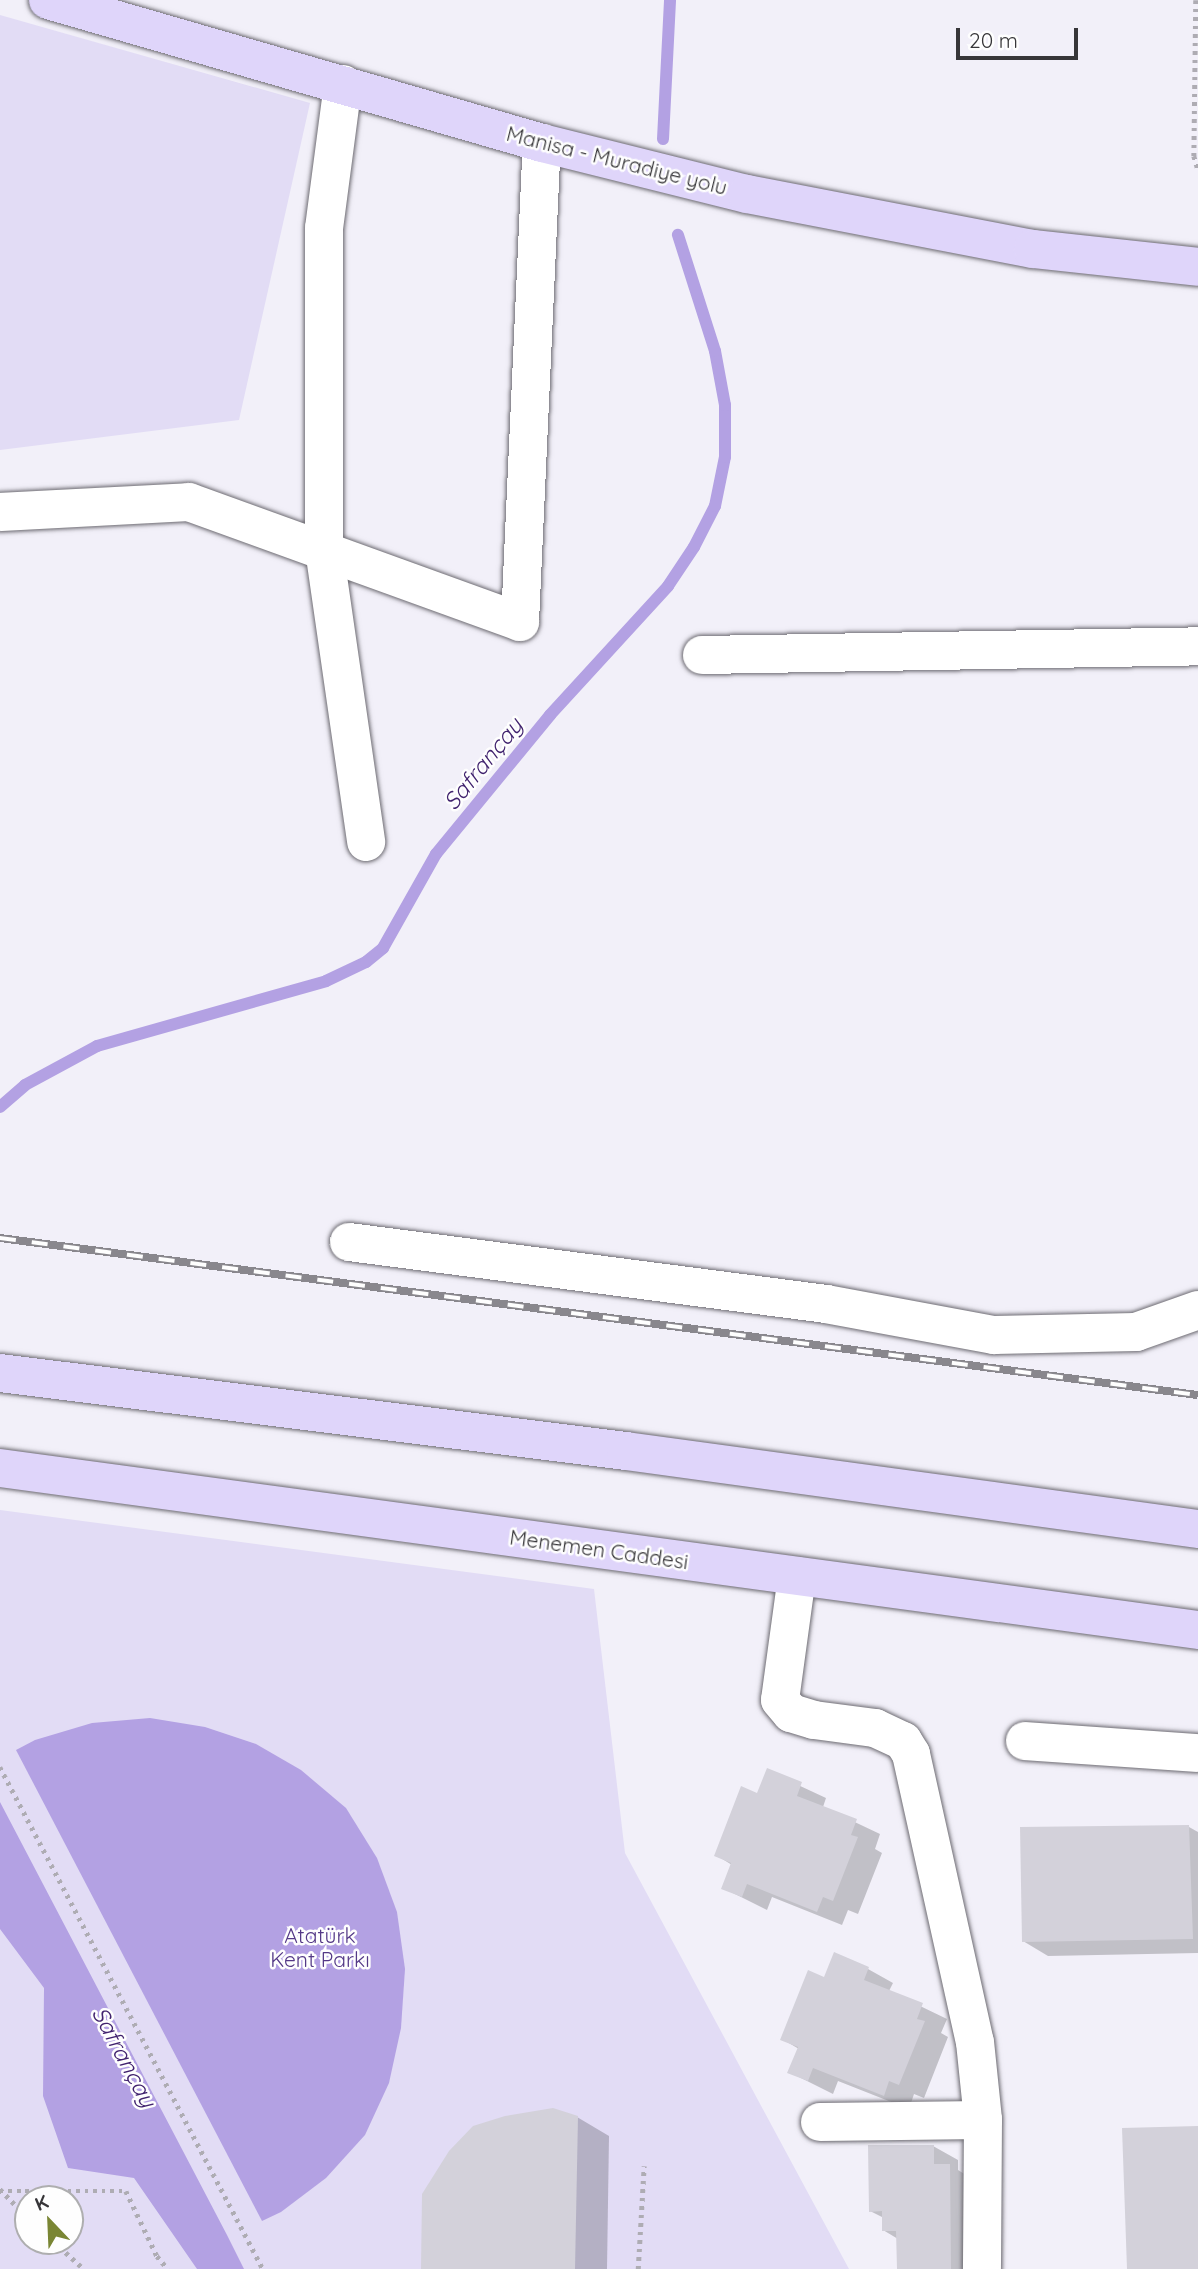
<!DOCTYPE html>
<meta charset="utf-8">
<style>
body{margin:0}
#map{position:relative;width:1198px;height:2269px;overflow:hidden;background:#f2f0f9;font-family:Quicksand,sans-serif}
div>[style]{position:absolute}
.green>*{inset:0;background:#e2dcf5}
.water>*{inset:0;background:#b3a1e3}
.shadow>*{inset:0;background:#0003}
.stream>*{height:12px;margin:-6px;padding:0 6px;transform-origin:6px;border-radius:6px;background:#b3a1e3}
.building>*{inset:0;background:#d3d1da}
.path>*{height:4.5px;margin-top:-2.25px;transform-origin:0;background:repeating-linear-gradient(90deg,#aeacb3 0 3.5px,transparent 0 8.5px)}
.roads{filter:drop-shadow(0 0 2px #6d6b72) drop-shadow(0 0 2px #6d6b72)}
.minor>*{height:38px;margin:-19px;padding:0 19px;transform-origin:19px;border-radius:19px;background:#fff}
.major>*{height:38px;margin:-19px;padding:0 19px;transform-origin:19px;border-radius:19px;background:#dfd5fa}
.rail>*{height:8px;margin-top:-4px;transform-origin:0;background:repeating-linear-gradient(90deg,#fefefe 0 16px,#89878d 0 32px);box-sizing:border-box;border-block:2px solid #89878d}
span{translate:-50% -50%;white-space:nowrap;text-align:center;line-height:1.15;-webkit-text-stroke:5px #fefefe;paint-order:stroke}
.street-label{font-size:21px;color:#373639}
.park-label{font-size:21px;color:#543987}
.water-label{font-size:23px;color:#40226e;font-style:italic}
.north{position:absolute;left:14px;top:2185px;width:70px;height:70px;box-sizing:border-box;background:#fefefe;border:2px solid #aeaeaf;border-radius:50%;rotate:337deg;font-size:19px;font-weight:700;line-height:28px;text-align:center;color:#373639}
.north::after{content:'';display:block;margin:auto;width:24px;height:32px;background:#7a8634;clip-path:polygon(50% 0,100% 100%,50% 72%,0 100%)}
.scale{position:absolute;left:956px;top:28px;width:122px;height:32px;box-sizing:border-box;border:4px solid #373639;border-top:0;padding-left:9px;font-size:21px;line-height:24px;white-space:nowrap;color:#373639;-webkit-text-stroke:5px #fefefe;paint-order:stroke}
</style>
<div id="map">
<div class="green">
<i style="clip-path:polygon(0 15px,310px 103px,239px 420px,0 450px)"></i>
<i style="clip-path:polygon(evenodd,0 1510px,594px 1589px,625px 1853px,849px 2269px,0 2269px,0 1510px,28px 2199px,70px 2199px,70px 2241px,28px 2241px,28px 2199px)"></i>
</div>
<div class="water">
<i style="clip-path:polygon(150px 1718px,205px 1727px,256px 1744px,301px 1770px,346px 1808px,377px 1858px,397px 1912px,405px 1969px,401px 2028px,389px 2083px,365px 2135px,326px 2178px,281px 2212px,262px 2221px,16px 1750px,35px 1740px,92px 1723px)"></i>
<i style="clip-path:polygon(0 1802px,227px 2235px,244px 2269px,197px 2269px,134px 2178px,68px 2168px,43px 2096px,44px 1988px,0 1929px)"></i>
</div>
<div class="shadow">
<i style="clip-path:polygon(768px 1771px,826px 1798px,823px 1807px,880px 1834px,875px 1849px,882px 1853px,858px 1914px,848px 1910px,842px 1925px,772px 1897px,767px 1910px,723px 1888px,732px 1865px,716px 1855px,758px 1795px)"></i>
<i style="clip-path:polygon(1189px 1827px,1198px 1832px,1198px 1953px,1048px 1956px,1023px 1941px)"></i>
<i style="clip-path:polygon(868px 1969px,893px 1983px,889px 1991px,947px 2019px,941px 2033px,948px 2037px,924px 2098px,914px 2094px,909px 2109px,838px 2081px,833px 2094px,789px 2072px,799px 2049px,782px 2039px,825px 1979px)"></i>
<i style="clip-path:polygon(577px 2117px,609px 2136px,607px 2269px,422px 2269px)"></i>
<i style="clip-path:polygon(933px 2146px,958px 2160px,958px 2170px,974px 2180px,975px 2269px,898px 2269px,898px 2239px,883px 2230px,884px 2218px,870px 2211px)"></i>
</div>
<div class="stream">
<i style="left:663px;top:139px;width:139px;rotate:-87.1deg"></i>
<i style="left:0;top:1107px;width:33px;rotate:-41deg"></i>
<i style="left:25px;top:1085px;width:82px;rotate:-28.4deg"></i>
<i style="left:97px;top:1046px;width:238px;rotate:-15.8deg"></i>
<i style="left:326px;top:981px;width:44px;rotate:-25.4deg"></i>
<i style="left:366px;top:962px;width:22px;rotate:-39deg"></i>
<i style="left:383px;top:948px;width:108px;rotate:-60.6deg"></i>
<i style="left:436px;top:854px;width:180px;rotate:-50.6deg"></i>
<i style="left:550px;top:715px;width:175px;rotate:-47.5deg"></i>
<i style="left:668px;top:586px;width:47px;rotate:-56.3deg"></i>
<i style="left:694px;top:547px;width:46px;rotate:-62.9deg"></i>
<i style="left:715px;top:506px;width:50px;rotate:-78.5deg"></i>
<i style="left:725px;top:457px;width:52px;rotate:-90deg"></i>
<i style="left:725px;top:405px;width:55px;rotate:-100.5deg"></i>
<i style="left:715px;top:351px;width:122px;rotate:-107.7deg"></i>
</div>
<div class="building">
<i style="clip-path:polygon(767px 1768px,802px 1782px,797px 1796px,857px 1819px,851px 1835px,858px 1837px,833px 1901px,823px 1897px,817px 1912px,747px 1884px,742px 1897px,721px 1889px,731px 1863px,714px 1856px,741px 1786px,757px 1793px)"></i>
<i style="clip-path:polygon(1189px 1825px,1193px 1939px,1022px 1942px,1020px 1827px)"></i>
<i style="clip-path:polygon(834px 1952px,869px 1967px,864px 1980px,923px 2003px,917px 2019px,925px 2021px,899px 2085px,889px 2081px,884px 2096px,813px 2068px,808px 2081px,787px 2073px,798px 2047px,780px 2040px,808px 1970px,824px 1977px)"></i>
<i style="clip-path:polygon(553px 2108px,578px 2116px,575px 2269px,421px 2269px,422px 2194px,449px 2151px,473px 2126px,505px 2116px)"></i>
<i style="clip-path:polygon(1198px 2126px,1198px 2269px,1127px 2269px,1122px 2128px)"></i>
<i style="clip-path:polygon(868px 2145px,934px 2145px,934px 2164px,950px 2164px,951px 2269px,897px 2269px,896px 2231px,882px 2231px,882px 2211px,869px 2212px)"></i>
</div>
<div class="path">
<i style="left:1196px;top:0;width:156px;rotate:90.7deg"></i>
<i style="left:1194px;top:156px;width:14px;rotate:73deg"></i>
<i style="left:0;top:1767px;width:567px;rotate:62.35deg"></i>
<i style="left:0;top:2189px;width:40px;rotate:46deg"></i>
<i style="left:0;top:2191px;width:126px"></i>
<i style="left:126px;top:2191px;width:72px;rotate:64.5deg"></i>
<i style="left:157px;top:2256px;width:17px;rotate:50deg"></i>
<i style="left:53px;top:2241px;width:42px;rotate:42.1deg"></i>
<i style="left:638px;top:2269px;width:103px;rotate:-86.7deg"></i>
</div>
<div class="roads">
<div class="minor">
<i style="left:343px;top:84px;width:145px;rotate:97.5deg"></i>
<i style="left:324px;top:228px;width:321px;rotate:90deg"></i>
<i style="left:324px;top:549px;width:296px;rotate:81.8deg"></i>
<i style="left:0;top:512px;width:189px;rotate:-3deg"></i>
<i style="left:189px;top:502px;width:352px;rotate:19.9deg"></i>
<i style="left:520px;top:622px;width:480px;rotate:-87.4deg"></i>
<i style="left:702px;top:655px;width:496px;rotate:-1deg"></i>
<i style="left:349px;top:1242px;width:481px;rotate:7.4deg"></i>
<i style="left:826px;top:1304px;width:171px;rotate:10.5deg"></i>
<i style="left:994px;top:1335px;width:142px;rotate:-1.2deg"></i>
<i style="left:1136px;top:1332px;width:66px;rotate:-19.5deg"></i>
<i style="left:797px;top:1576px;width:125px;rotate:97.8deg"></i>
<i style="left:780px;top:1700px;width:17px;rotate:50deg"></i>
<i style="left:791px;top:1713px;width:24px;rotate:17deg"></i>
<i style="left:814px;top:1720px;width:62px;rotate:7.5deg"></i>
<i style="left:875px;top:1728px;width:31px;rotate:25deg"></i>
<i style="left:903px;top:1741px;width:15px;rotate:58deg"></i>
<i style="left:911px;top:1754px;width:295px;rotate:77.5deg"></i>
<i style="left:975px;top:2042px;width:78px;rotate:84.1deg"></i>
<i style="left:983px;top:2120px;width:149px;rotate:90.4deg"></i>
<i style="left:1025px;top:1741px;width:173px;rotate:4deg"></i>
<i style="left:820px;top:2122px;width:163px;rotate:-0.7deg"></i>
</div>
<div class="major">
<i style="left:48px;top:0;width:514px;rotate:16.14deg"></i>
<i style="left:542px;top:143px;width:211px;rotate:14deg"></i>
<i style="left:747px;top:194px;width:291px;rotate:10.9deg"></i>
<i style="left:1033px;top:249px;width:166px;rotate:6.2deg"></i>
<i style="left:0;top:1373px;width:631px;rotate:7.1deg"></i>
<i style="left:626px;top:1451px;width:577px;rotate:7.77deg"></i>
<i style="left:0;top:1468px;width:1209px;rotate:7.7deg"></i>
</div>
</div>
<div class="rail">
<i style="left:0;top:1238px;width:1208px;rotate:7.47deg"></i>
</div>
<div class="street-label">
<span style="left:617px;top:160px;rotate:14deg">Manisa - Muradiye yolu</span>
<span style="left:599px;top:1549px;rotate:8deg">Menemen Caddesi</span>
</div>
<div class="park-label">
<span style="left:320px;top:1947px">Atatürk<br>Kent Parkı</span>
</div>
<div class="water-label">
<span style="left:483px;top:764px;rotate:-51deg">Safrançay</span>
<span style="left:124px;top:2057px;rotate:62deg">Safrançay</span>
</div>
<div class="north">K</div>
<div class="scale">20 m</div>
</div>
